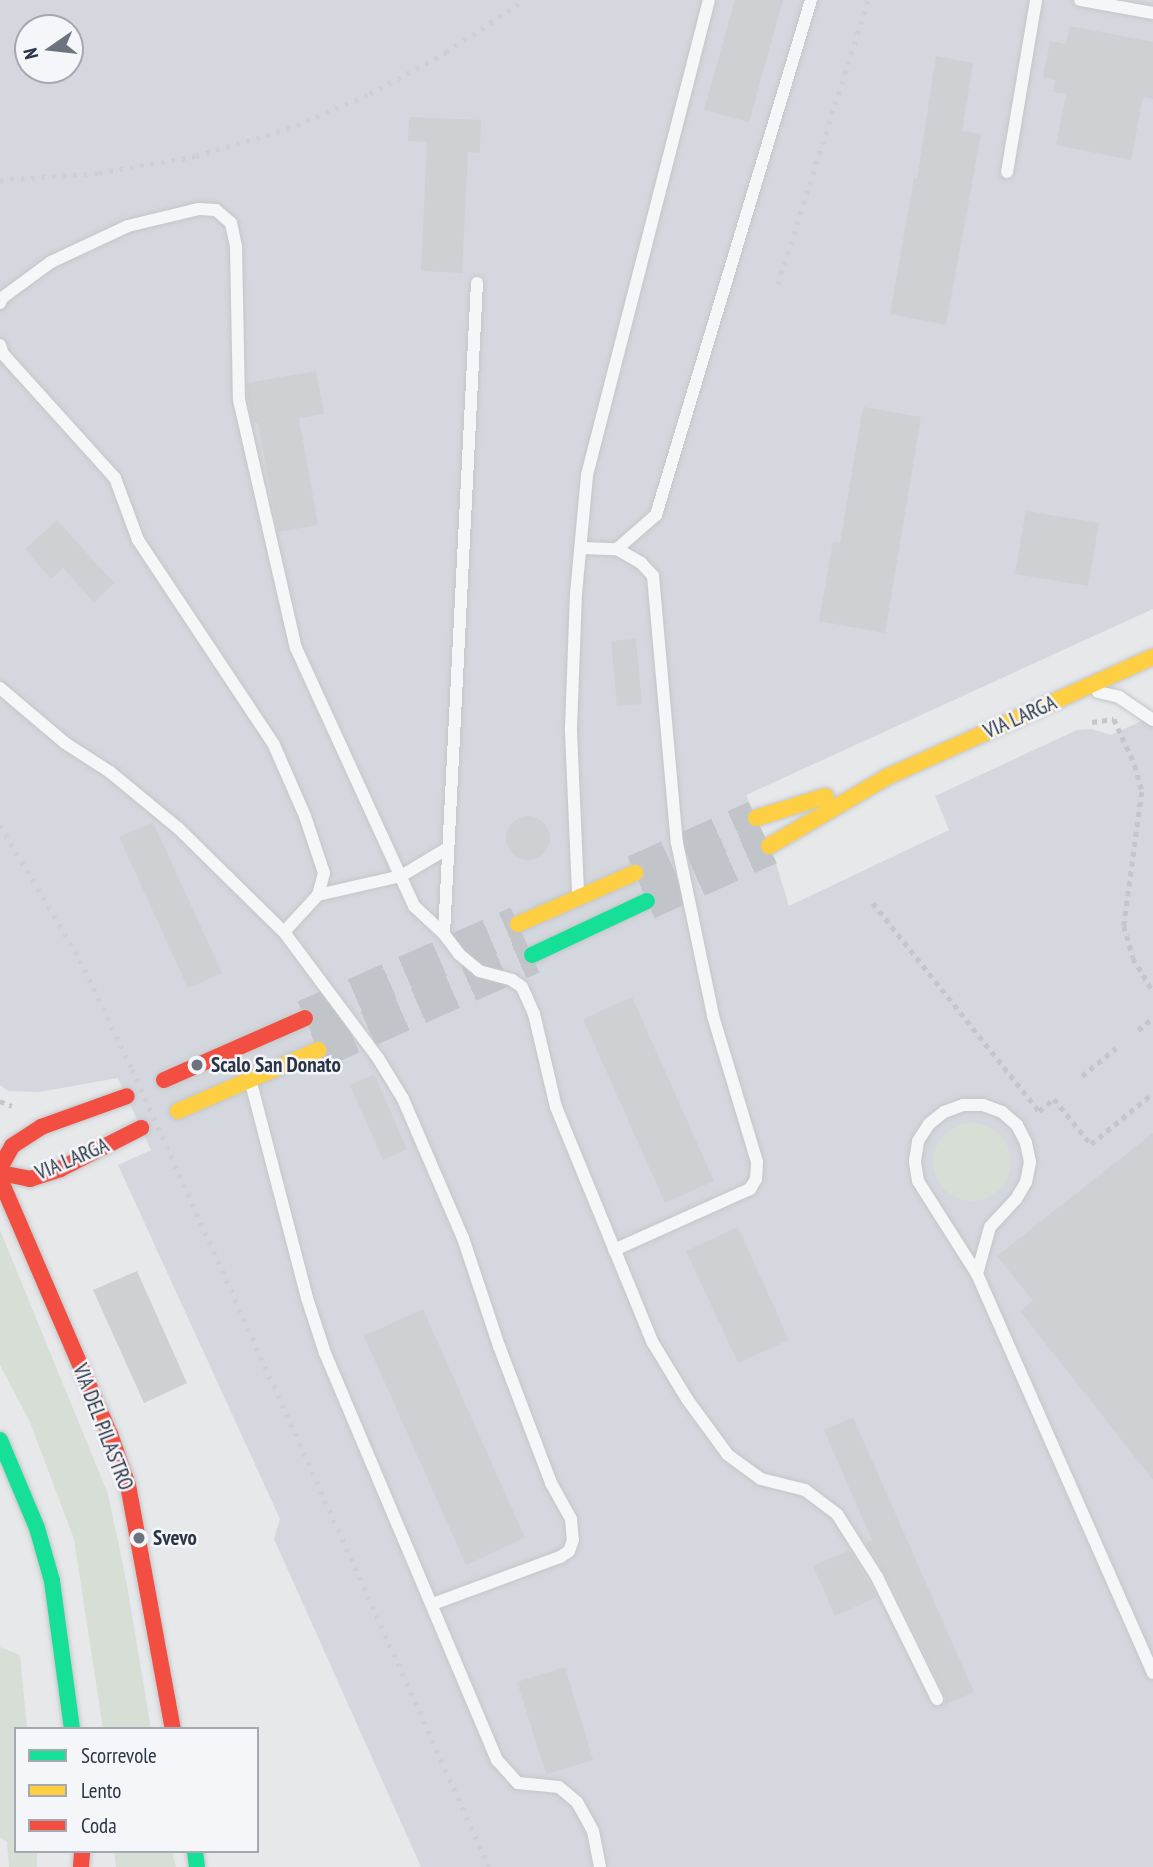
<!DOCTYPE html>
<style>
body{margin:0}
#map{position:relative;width:1153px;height:1867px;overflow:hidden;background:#e6e8ea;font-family:"PT Sans Narrow",sans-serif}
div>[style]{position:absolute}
.built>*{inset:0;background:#d4d7dd}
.green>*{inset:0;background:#d6ded6}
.round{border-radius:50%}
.building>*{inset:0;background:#ced0d3}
.secondary-tunnel>*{height:37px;margin-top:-18.5px;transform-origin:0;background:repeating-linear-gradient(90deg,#c1c4c9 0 37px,transparent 0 55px)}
.path>*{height:4.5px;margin-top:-2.25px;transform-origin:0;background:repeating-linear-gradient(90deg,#c5c6ca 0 5px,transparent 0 10px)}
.roads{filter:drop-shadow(0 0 2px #c4c6c8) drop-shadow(0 0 2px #c4c6c8)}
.lane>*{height:12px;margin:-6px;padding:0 6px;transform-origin:6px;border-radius:6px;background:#f5f6f7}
.fast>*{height:16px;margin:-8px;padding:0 8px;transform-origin:8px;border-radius:8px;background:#16e098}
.slow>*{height:16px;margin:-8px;padding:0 8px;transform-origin:8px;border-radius:8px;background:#ffcf43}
.jam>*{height:16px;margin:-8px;padding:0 8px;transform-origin:8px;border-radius:8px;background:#f24e42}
.rail>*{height:5px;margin-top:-2.5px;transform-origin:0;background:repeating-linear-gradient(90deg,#cecfd2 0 3.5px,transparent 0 10.5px)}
.dots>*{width:19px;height:19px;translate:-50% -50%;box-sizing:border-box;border:4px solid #f4f6f9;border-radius:50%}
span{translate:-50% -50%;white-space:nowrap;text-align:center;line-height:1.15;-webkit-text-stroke:5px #f4f6f9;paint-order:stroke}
.street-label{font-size:21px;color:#2b3445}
.poi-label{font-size:21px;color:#2b3445;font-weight:700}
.left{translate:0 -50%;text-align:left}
.legend{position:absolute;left:14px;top:1727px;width:245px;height:126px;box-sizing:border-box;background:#f4f6f9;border:2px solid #a4a8b1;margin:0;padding:9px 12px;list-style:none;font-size:21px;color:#2b3445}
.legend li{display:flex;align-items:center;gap:14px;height:35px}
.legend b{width:35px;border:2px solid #a4a8b1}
.north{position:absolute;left:14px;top:14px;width:70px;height:70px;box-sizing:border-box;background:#f4f6f9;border:2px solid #a4a8b1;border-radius:50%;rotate:256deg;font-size:19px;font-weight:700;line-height:28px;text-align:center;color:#2b3445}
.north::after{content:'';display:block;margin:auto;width:24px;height:32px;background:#6c737f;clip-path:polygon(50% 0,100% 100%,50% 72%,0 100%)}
</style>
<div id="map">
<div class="built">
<i style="clip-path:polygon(evenodd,0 0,1153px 0,1153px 609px,746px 795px,775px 860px,789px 906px,949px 830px,935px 796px,1077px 730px,1092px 729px,1111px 735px,1153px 716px,1153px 1867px,421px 1867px,274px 1539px,280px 1519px,118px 1165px,151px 1150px,118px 1078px,39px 1092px,8px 1091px,0 1085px,0 0,28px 28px,70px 28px,70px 70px,28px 70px,28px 28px)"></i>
</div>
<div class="green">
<i class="round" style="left:933px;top:1123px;width:78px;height:78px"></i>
<i style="clip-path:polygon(0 1230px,108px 1494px,127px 1585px,151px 1729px,103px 1729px,74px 1539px,30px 1422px,0 1365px)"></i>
<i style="clip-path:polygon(0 1647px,20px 1655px,27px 1729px,16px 1729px,16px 1851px,37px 1851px,37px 1867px,9px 1867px,7px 1842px,0 1837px)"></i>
<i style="clip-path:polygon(114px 1851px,172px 1851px,176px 1867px,116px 1867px)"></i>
</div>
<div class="building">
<i style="clip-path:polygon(735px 0,783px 0,749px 122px,704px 110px)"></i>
<i style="clip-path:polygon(1070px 26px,1153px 42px,1153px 99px,1143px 97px,1131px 160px,1056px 145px,1066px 94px,1053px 92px,1055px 80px,1043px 77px,1050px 41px,1066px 44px)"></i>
<i style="clip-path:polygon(936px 56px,973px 63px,962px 131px,981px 134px,946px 325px,890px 314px,914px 178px,917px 179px)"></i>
<i style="clip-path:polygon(409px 117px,481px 120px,480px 153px,468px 152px,462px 273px,421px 271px,427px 142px,408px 141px)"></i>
<i style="clip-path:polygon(316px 371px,324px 414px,299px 418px,318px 525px,278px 532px,258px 423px,253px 423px,248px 399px,247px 383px)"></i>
<i style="clip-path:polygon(863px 407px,921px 417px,885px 633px,819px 621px,833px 542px,840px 543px)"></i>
<i style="clip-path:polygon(1026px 511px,1099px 523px,1088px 586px,1015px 574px)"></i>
<i style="clip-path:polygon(57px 520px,114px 583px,94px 602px,63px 568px,51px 579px,25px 549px)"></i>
<i style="clip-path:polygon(636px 639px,642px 704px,617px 706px,611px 641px)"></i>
<i class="round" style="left:506px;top:816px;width:44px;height:44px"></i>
<i style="clip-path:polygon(153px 822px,222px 973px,188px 988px,119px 837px)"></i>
<i style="clip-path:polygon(632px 997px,714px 1181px,665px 1203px,583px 1019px)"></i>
<i style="clip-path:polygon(374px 1074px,407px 1149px,383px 1160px,350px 1085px)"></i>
<i style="clip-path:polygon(1153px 1133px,1153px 1480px,1020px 1311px,1033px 1301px,997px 1256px)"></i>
<i style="clip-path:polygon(738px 1227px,789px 1340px,738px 1363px,686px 1251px)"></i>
<i style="clip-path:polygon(137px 1271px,187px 1383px,144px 1403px,93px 1290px)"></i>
<i style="clip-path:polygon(423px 1309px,525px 1538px,466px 1565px,364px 1336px)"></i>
<i style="clip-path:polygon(853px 1417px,974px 1692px,945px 1705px,945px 1695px,894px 1589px,866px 1543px,872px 1540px,824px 1430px)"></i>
<i style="clip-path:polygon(849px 1550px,877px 1597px,835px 1616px,813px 1566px)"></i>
<i style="clip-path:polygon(565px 1667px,593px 1760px,546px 1774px,517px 1682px)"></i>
</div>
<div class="secondary-tunnel">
<i style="left:635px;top:873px;width:133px;rotate:-24.4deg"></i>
<i style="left:647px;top:901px;width:134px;rotate:-24.3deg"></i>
<i style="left:305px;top:1018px;width:233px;rotate:-23.8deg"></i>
<i style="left:318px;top:1050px;width:234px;rotate:-23.9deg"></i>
</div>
<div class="path">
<i style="left:1114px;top:719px;width:51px;rotate:65.5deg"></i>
<i style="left:1135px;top:765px;width:28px;rotate:75deg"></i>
<i style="left:1142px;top:792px;width:135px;rotate:97.7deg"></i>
<i style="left:1124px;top:926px;width:33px;rotate:74deg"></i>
<i style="left:1133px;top:958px;width:39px;rotate:59deg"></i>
<i style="left:1092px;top:722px;width:22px;rotate:-8deg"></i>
<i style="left:873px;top:903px;width:266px;rotate:51.4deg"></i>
<i style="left:1039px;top:1111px;width:19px;rotate:-39deg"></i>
<i style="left:1054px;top:1099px;width:58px;rotate:50.6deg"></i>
<i style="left:1091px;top:1144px;width:80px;rotate:-39.4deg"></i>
<i style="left:1138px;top:1030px;width:19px;rotate:-39deg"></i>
<i style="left:1082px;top:1076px;width:44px;rotate:-39.5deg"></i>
<i style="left:0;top:1101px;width:13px;rotate:23deg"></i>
</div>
<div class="roads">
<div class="lane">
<i style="left:1080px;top:0;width:74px;rotate:10.1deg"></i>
<i style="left:1007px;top:172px;width:174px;rotate:-80.4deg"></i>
<i style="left:0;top:303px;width:5px;rotate:-68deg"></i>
<i style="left:2px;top:298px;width:61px;rotate:-36.3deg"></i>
<i style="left:51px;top:262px;width:85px;rotate:-25.1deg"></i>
<i style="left:128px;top:226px;width:73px;rotate:-13.5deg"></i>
<i style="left:199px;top:209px;width:17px;rotate:3deg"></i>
<i style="left:216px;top:210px;width:20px;rotate:41deg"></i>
<i style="left:231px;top:223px;width:25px;rotate:78deg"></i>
<i style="left:236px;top:247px;width:153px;rotate:88.9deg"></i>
<i style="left:239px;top:400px;width:254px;rotate:77.1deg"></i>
<i style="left:296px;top:648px;width:284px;rotate:65.4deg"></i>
<i style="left:414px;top:906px;width:41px;rotate:43deg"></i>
<i style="left:444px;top:934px;width:25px;rotate:53deg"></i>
<i style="left:459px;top:954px;width:26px;rotate:40deg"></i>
<i style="left:479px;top:971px;width:34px;rotate:15deg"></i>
<i style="left:512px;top:980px;width:12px;rotate:35deg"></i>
<i style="left:522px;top:987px;width:30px;rotate:66deg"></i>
<i style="left:534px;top:1014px;width:96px;rotate:76.7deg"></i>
<i style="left:556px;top:1107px;width:255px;rotate:67.7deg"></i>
<i style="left:653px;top:1343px;width:66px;rotate:58.7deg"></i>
<i style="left:687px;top:1399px;width:69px;rotate:53.8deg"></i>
<i style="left:728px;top:1455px;width:41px;rotate:36deg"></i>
<i style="left:761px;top:1479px;width:45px;rotate:14deg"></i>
<i style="left:805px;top:1490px;width:40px;rotate:37deg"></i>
<i style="left:837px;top:1514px;width:75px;rotate:57.6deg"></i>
<i style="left:877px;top:1577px;width:136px;rotate:63.8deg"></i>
<i style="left:0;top:345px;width:9px;rotate:72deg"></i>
<i style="left:3px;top:354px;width:167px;rotate:47.9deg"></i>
<i style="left:115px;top:478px;width:66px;rotate:69.6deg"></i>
<i style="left:138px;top:540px;width:246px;rotate:56.4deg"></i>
<i style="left:274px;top:745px;width:77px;rotate:66.4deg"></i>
<i style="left:305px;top:816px;width:60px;rotate:71.6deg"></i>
<i style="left:324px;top:873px;width:23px;rotate:105deg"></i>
<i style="left:318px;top:895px;width:50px;rotate:132.6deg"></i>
<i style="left:582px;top:548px;width:35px;rotate:2deg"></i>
<i style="left:617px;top:549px;width:28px;rotate:30deg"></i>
<i style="left:641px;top:563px;width:18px;rotate:47deg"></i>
<i style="left:653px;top:576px;width:268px;rotate:84.9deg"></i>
<i style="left:677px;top:843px;width:177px;rotate:78.2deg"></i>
<i style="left:713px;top:1016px;width:152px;rotate:73.2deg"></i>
<i style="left:757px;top:1162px;width:17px;rotate:93deg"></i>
<i style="left:756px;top:1179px;width:12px;rotate:121deg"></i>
<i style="left:750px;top:1189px;width:149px;rotate:155.8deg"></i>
<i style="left:617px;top:549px;width:52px;rotate:-41.1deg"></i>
<i style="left:656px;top:515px;width:538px;rotate:-73.25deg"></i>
<i style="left:0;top:688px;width:85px;rotate:40.2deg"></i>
<i style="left:65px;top:743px;width:54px;rotate:32.8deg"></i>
<i style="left:110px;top:772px;width:88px;rotate:39.5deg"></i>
<i style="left:178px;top:828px;width:148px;rotate:44.5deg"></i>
<i style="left:284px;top:932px;width:157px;rotate:53.3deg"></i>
<i style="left:378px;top:1058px;width:48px;rotate:58.6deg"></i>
<i style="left:403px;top:1099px;width:151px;rotate:66.7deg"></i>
<i style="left:463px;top:1238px;width:114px;rotate:71.6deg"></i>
<i style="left:499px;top:1346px;width:147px;rotate:69.2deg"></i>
<i style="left:551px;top:1483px;width:41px;rotate:60.9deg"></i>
<i style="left:571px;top:1519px;width:21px;rotate:85deg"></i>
<i style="left:573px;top:1540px;width:12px;rotate:110deg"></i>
<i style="left:569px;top:1551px;width:11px;rotate:146deg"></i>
<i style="left:560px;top:1557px;width:135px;rotate:159.7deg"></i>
<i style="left:1098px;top:692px;width:22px;rotate:13deg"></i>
<i style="left:1119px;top:697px;width:41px;rotate:34.1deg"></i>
<i style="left:578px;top:892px;width:163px;rotate:-92.5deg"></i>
<i style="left:571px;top:729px;width:135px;rotate:-87.9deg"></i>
<i style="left:576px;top:594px;width:120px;rotate:-84.7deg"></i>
<i style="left:587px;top:475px;width:490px;rotate:-75.6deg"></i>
<i style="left:318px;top:895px;width:85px;rotate:-12.9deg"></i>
<i style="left:401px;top:876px;width:55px;rotate:-30.8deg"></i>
<i style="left:444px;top:934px;width:652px;rotate:-87.1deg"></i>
<i style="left:251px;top:1083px;width:222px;rotate:75.4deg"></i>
<i style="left:307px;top:1298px;width:58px;rotate:71.9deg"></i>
<i style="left:325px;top:1353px;width:442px;rotate:67.1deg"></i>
<i style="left:497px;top:1760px;width:31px;rotate:48deg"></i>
<i style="left:518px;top:1783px;width:41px;rotate:5.6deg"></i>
<i style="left:559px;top:1787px;width:23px;rotate:40deg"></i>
<i style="left:577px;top:1802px;width:33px;rotate:61deg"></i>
<i style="left:593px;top:1831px;width:37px;rotate:79deg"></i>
<i style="left:963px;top:1105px;width:20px"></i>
<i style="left:983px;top:1105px;width:20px;rotate:20deg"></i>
<i style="left:1002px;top:1112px;width:20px;rotate:41deg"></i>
<i style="left:1017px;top:1125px;width:20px;rotate:63deg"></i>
<i style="left:1026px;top:1143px;width:19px;rotate:78deg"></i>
<i style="left:1030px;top:1162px;width:20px;rotate:101deg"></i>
<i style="left:1026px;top:1182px;width:20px;rotate:120deg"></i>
<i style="left:1016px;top:1199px;width:38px;rotate:133deg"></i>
<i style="left:990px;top:1227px;width:49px;rotate:105.5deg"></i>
<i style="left:977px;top:1274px;width:110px;rotate:-122.4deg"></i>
<i style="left:918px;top:1181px;width:20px;rotate:-99deg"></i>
<i style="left:915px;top:1161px;width:20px;rotate:-81deg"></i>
<i style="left:918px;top:1141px;width:20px;rotate:-57deg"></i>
<i style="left:929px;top:1124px;width:19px;rotate:-39deg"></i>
<i style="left:944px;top:1112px;width:20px;rotate:-20deg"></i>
<i style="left:977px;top:1274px;width:436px;rotate:66.2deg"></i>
</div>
<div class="fast">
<i style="left:532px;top:955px;width:127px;rotate:-25.2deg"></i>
<i style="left:0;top:1440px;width:95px;rotate:67.2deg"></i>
<i style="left:37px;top:1528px;width:55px;rotate:74.2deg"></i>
<i style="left:52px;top:1581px;width:149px;rotate:82.3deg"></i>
<i style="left:195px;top:1851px;width:16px;rotate:83deg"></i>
</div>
<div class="slow">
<i style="left:756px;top:818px;width:73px;rotate:-17.4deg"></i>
<i style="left:769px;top:846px;width:137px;rotate:-30.3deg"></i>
<i style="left:887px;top:777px;width:292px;rotate:-24.3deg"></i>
<i style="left:518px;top:924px;width:128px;rotate:-23.6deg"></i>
<i style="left:178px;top:1111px;width:153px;rotate:-23.5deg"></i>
</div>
<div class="jam">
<i style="left:164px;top:1080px;width:154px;rotate:-23.7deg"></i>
<i style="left:0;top:1168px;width:25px;rotate:-61deg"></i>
<i style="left:12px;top:1146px;width:35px;rotate:-33deg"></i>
<i style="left:41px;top:1127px;width:91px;rotate:-19.8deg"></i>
<i style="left:0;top:1173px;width:31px;rotate:11deg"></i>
<i style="left:30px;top:1179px;width:32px;rotate:-18deg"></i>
<i style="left:60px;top:1169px;width:91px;rotate:-26.8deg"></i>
<i style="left:0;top:1179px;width:278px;rotate:66.7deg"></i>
<i style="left:110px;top:1434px;width:54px;rotate:70.6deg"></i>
<i style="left:128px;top:1485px;width:248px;rotate:79.6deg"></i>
<i style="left:81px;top:1867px;width:16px;rotate:-86deg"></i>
</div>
</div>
<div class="rail">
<i style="left:0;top:180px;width:99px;rotate:-4deg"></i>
<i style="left:99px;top:173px;width:98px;rotate:-9.9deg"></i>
<i style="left:196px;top:156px;width:95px;rotate:-16.5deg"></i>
<i style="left:287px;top:129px;width:90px;rotate:-22.9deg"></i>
<i style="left:370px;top:94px;width:87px;rotate:-28.9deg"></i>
<i style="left:446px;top:52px;width:95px;rotate:-33.4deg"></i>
<i style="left:778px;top:284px;width:298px;rotate:-72.4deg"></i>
<i style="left:0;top:825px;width:157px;rotate:59.3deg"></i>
<i style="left:80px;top:960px;width:121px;rotate:64.5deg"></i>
<i style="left:132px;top:1069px;width:874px;rotate:65.9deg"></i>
</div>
<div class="dots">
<i style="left:197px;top:1065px;background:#6c737f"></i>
<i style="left:139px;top:1538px;background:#6c737f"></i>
</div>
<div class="street-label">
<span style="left:1020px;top:717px;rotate:-24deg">VIA LARGA</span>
<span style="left:72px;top:1159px;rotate:-23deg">VIA LARGA</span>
<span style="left:103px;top:1427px;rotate:69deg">VIA DEL PILASTRO</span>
</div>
<div class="poi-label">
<span class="left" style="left:211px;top:1065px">Scalo San Donato</span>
<span class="left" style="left:153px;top:1538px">Svevo</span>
</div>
<ul class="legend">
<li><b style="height:9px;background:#16e098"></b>Scorrevole</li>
<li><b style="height:9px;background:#ffcf43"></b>Lento</li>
<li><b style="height:9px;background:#f24e42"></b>Coda</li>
</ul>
<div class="north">N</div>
</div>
